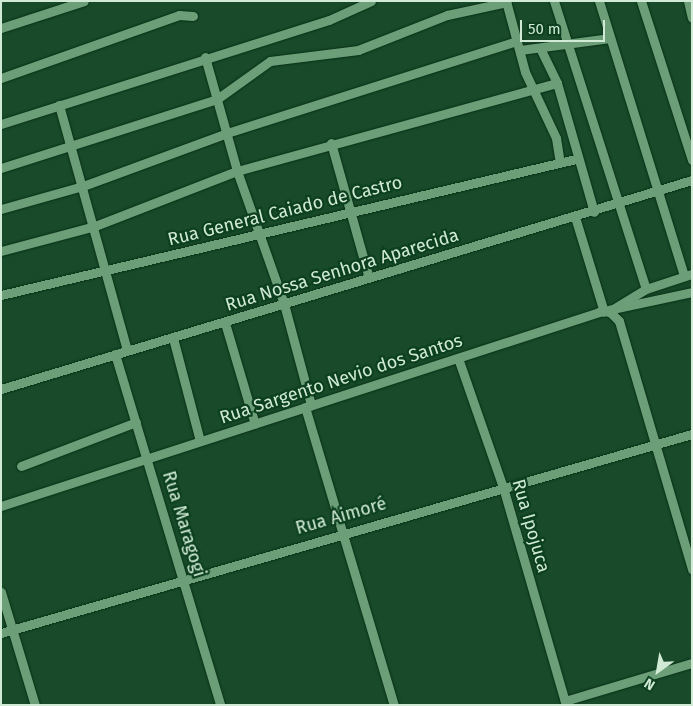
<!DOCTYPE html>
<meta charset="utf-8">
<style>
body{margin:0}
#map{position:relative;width:693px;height:706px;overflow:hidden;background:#194b2a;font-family:"Fira Sans",sans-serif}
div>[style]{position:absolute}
.roads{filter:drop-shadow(0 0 1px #082f16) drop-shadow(0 0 1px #082f16)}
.minor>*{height:9px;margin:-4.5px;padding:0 4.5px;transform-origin:4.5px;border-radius:4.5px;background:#6c9e78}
span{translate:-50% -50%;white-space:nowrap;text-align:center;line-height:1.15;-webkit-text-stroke:4.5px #0c401f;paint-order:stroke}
.street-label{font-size:18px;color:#d0ead5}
.frame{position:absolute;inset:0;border:2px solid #d0ead5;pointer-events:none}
.north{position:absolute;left:633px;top:646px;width:50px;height:50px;-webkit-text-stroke:4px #0c401f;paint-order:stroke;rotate:212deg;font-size:14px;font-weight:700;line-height:20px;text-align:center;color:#d0ead5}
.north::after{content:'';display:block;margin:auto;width:18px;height:22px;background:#d0ead5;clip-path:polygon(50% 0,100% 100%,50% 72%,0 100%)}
.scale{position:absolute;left:520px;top:20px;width:85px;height:22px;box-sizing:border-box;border:2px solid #d0ead5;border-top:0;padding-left:6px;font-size:15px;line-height:18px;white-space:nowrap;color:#d0ead5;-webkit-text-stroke:4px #0c401f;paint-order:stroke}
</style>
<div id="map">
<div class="roads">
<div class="minor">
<i style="left:506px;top:1px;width:73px;rotate:75deg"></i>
<i style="left:525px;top:72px;width:73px;rotate:64.8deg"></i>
<i style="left:556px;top:138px;width:24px;rotate:81deg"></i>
<i style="left:554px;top:1px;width:302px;rotate:72.3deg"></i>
<i style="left:599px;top:1px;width:288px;rotate:72.8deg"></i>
<i style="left:641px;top:1px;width:167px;rotate:72.2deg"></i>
<i style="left:688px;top:1px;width:17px;rotate:77deg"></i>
<i style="left:1px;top:28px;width:87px;rotate:-18deg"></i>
<i style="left:540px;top:48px;width:39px;rotate:64deg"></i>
<i style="left:557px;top:83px;width:134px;rotate:74deg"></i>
<i style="left:520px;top:50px;width:91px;rotate:-7.6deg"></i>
<i style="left:205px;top:57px;width:118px;rotate:74.3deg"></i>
<i style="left:237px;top:171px;width:141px;rotate:70.5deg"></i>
<i style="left:284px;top:304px;width:105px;rotate:75deg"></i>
<i style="left:1px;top:78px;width:189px;rotate:-19.5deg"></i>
<i style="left:179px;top:15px;width:14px;rotate:4deg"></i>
<i style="left:59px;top:105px;width:254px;rotate:74.5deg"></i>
<i style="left:1px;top:124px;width:344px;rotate:-17.6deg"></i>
<i style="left:329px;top:20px;width:46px;rotate:-24.3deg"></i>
<i style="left:331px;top:143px;width:140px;rotate:74.3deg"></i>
<i style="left:1px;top:168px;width:227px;rotate:-17.7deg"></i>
<i style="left:217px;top:99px;width:65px;rotate:-35.6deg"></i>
<i style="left:270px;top:61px;width:89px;rotate:-7.1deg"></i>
<i style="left:358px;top:50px;width:96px;rotate:-21.5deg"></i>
<i style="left:447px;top:15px;width:61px;rotate:-12.2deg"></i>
<i style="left:1px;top:209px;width:85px;rotate:-15.7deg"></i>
<i style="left:83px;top:186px;width:153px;rotate:-20.2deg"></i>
<i style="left:227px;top:133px;width:304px;rotate:-17.6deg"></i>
<i style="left:575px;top:217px;width:99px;rotate:73deg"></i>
<i style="left:1px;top:251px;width:97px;rotate:-14.9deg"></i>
<i style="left:95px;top:226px;width:152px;rotate:-21.2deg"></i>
<i style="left:237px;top:171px;width:332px;rotate:-15.4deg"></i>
<i style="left:1px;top:295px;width:591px;rotate:-13.31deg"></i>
<i style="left:608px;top:312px;width:44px;rotate:-31.2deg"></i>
<i style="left:646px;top:289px;width:48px;rotate:-18.1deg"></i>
<i style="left:611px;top:313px;width:11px;rotate:45deg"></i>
<i style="left:619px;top:321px;width:259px;rotate:73.6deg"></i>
<i style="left:225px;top:323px;width:105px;rotate:73.5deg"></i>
<i style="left:173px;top:338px;width:106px;rotate:75.3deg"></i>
<i style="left:115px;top:354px;width:366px;rotate:73.3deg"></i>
<i style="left:458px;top:358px;width:137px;rotate:70.8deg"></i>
<i style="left:503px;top:487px;width:227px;rotate:73.9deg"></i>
<i style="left:1px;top:389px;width:722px;rotate:-16.83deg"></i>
<i style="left:305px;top:407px;width:311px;rotate:73.4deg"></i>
<i style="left:21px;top:466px;width:123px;rotate:-20.9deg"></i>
<i style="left:1px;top:506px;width:629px;rotate:-17.97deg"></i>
<i style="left:599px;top:312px;width:95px;rotate:-12.1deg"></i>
<i style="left:1px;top:592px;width:118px;rotate:73.3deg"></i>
<i style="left:1px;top:633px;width:719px;rotate:-16.07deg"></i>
<i style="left:565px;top:701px;width:133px;rotate:-16.7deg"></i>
</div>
</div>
<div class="street-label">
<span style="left:285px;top:211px;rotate:-14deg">Rua General Caiado de Castro</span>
<span style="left:342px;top:270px;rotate:-17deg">Rua Nossa Senhora Aparecida</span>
<span style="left:341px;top:379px;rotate:-18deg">Rua Sargento Nevio dos Santos</span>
<span style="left:341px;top:516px;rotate:-16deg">Rua Aimoré</span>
<span style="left:184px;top:524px;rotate:73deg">Rua Maragogi</span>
<span style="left:531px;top:526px;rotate:74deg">Rua Ipojuca</span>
</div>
<div class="frame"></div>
<div class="north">N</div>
<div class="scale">50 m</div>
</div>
